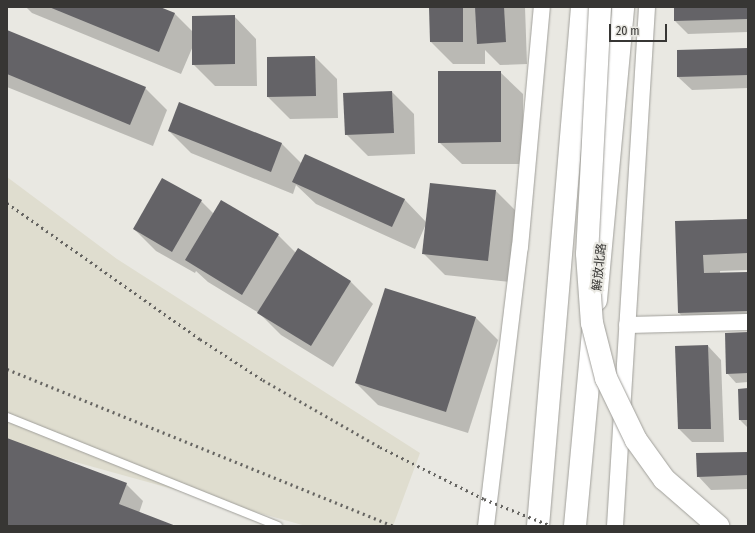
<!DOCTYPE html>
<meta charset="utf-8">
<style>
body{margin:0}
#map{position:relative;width:755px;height:533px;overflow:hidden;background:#e9e8e2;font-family:"Fira Sans Condensed","Noto Sans SC",sans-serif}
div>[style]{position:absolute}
.built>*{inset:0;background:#dfddcf}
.shadow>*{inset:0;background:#0003}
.building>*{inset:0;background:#646367}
.roads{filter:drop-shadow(0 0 1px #a09f9a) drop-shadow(0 0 1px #a09f9a)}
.lane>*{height:8px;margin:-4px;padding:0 4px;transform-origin:4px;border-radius:4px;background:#fff}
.street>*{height:16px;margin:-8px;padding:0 8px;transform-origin:8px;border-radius:8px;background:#fff}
.highway>*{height:22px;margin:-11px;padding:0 11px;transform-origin:11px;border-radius:11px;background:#fff}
.rail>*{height:3px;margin-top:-1.5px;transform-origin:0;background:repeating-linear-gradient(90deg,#656461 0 2px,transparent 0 6px)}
.bridges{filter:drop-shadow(0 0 1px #a09f9a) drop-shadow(0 0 1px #a09f9a)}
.highway-bridge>*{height:22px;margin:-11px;padding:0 11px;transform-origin:11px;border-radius:11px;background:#fff}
span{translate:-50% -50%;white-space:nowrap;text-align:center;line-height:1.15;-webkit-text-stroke:4px #e9e8e2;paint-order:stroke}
.street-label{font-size:12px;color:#373634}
.frame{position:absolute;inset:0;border:8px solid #373634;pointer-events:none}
.scale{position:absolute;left:609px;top:24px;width:58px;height:18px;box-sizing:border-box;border:2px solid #373634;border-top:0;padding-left:5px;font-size:12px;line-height:14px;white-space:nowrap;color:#373634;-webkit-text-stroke:3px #e9e8e2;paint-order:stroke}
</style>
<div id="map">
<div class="built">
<i style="clip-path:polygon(7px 177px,117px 259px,420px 453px,393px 526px,306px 526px,7px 443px)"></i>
</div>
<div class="shadow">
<i style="clip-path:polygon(26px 7px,157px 7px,175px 14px,193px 32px,234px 16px,256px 39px,257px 86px,215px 86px,193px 64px,193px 46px,181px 74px,32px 13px)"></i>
<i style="clip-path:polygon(430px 7px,525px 7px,527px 64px,500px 65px,485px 50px,485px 64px,453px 64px,431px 42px)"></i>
<i style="clip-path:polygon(675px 7px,748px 7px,748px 32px,688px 34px,675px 21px)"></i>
<i style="clip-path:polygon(7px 31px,145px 88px,167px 110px,153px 146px,7px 87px)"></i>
<i style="clip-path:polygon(748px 49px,748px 88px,692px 90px,678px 77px)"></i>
<i style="clip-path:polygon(315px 57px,337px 79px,338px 118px,290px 119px,268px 97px)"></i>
<i style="clip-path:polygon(500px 72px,523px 94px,523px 164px,462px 164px,439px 142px)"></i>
<i style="clip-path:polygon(392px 92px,414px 114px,415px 154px,368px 156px,346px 134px)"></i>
<i style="clip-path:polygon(180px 104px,282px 144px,302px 164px,405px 200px,426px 222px,496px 191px,518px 213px,510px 282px,445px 275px,423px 253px,426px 224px,415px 249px,316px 204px,296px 185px,293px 194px,191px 153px,169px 131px)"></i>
<i style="clip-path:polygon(201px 201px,214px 214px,278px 235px,296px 253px,298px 249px,351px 282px,373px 304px,333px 367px,281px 335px,259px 313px,208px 282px,196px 271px,195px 273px,156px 251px,134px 229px)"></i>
<i style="clip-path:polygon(748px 220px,748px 270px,720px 271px,720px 273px,748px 273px,748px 328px,696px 330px,679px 313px,676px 222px)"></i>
<i style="clip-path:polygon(475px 317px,498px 340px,468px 433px,378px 405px,356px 383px)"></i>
<i style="clip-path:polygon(748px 333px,748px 382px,736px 383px,727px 373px)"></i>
<i style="clip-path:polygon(708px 346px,721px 360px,724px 442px,692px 442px,679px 429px)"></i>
<i style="clip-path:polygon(748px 389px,748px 428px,740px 420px)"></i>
<i style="clip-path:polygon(7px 440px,126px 484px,143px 501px,139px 513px,173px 526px,7px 526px)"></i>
<i style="clip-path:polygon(748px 453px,748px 489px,711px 490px,698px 476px)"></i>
</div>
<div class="building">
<i style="clip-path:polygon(49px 7px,160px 7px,175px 13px,159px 52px)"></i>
<i style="clip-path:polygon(429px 7px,463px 7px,463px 42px,430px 42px)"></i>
<i style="clip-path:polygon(475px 7px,504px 7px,506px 42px,477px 44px)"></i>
<i style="clip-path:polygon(674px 7px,748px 7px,748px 19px,674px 21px)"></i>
<i style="clip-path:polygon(235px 15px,235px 64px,192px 65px,192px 16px)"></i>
<i style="clip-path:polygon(7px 30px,146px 87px,130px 125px,7px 74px)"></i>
<i style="clip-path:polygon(748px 48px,748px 75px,677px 77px,677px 50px)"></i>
<i style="clip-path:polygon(315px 56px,316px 96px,267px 97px,267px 57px)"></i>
<i style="clip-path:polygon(438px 71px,501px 71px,501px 142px,438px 143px)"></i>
<i style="clip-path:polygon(392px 91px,394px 133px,345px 135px,343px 93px)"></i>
<i style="clip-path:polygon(179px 102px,282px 143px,271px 172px,168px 131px)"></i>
<i style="clip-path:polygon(305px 154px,405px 199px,392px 227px,292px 182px)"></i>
<i style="clip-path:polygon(162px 178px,202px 200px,172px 252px,133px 229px)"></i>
<i style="clip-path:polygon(430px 183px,496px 190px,488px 261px,422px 254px)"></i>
<i style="clip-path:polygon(221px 200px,279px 234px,242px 295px,185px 260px)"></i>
<i style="clip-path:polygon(748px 219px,748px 253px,703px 255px,704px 273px,748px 272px,748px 311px,678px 313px,675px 221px)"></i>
<i style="clip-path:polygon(298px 248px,351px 281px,311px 346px,257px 313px)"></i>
<i style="clip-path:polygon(385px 288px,476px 317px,446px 412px,355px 383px)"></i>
<i style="clip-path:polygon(748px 332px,748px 373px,726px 374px,725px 333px)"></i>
<i style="clip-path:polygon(708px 345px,711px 429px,678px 429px,675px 346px)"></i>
<i style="clip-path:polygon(748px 388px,748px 420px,739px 420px,738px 389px)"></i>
<i style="clip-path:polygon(7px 438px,127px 483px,119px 504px,176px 526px,7px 526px)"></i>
<i style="clip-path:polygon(748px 452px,748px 475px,697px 477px,696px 453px)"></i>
</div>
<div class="roads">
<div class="lane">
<i style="left:7px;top:417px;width:292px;rotate:21.9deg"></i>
</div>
<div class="street">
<i style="left:627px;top:325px;width:121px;rotate:-1.4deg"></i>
<i style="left:486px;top:526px;width:281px;rotate:-83.1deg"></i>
<i style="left:520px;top:247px;width:241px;rotate:-84.8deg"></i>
<i style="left:615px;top:526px;width:520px;rotate:-86.47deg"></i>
</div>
<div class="highway">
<i style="left:596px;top:300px;width:294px;rotate:-84.7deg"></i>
<i style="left:538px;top:526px;width:521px;rotate:-85.15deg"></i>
<i style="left:575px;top:526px;width:195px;rotate:-84.7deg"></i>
</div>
</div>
<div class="rail">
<i style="left:7px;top:203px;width:236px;rotate:35.2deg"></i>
<i style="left:200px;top:339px;width:75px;rotate:33.1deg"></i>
<i style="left:263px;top:380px;width:135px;rotate:29.8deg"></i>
<i style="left:380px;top:447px;width:116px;rotate:26.6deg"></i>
<i style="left:484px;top:499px;width:73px;rotate:21.7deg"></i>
<i style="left:7px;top:369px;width:418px;rotate:22.1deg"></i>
</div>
<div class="bridges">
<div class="highway-bridge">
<i style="left:600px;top:7px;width:247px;rotate:93deg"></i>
<i style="left:587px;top:254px;width:69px;rotate:85.9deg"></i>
<i style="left:592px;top:323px;width:57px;rotate:75.7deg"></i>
<i style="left:606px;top:378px;width:69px;rotate:64.2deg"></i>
<i style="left:636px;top:440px;width:48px;rotate:54.3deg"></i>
<i style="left:664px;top:479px;width:72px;rotate:41deg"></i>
</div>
</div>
<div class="street-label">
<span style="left:600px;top:267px;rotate:-84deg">解放北路</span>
</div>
<div class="frame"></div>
<div class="scale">20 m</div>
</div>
